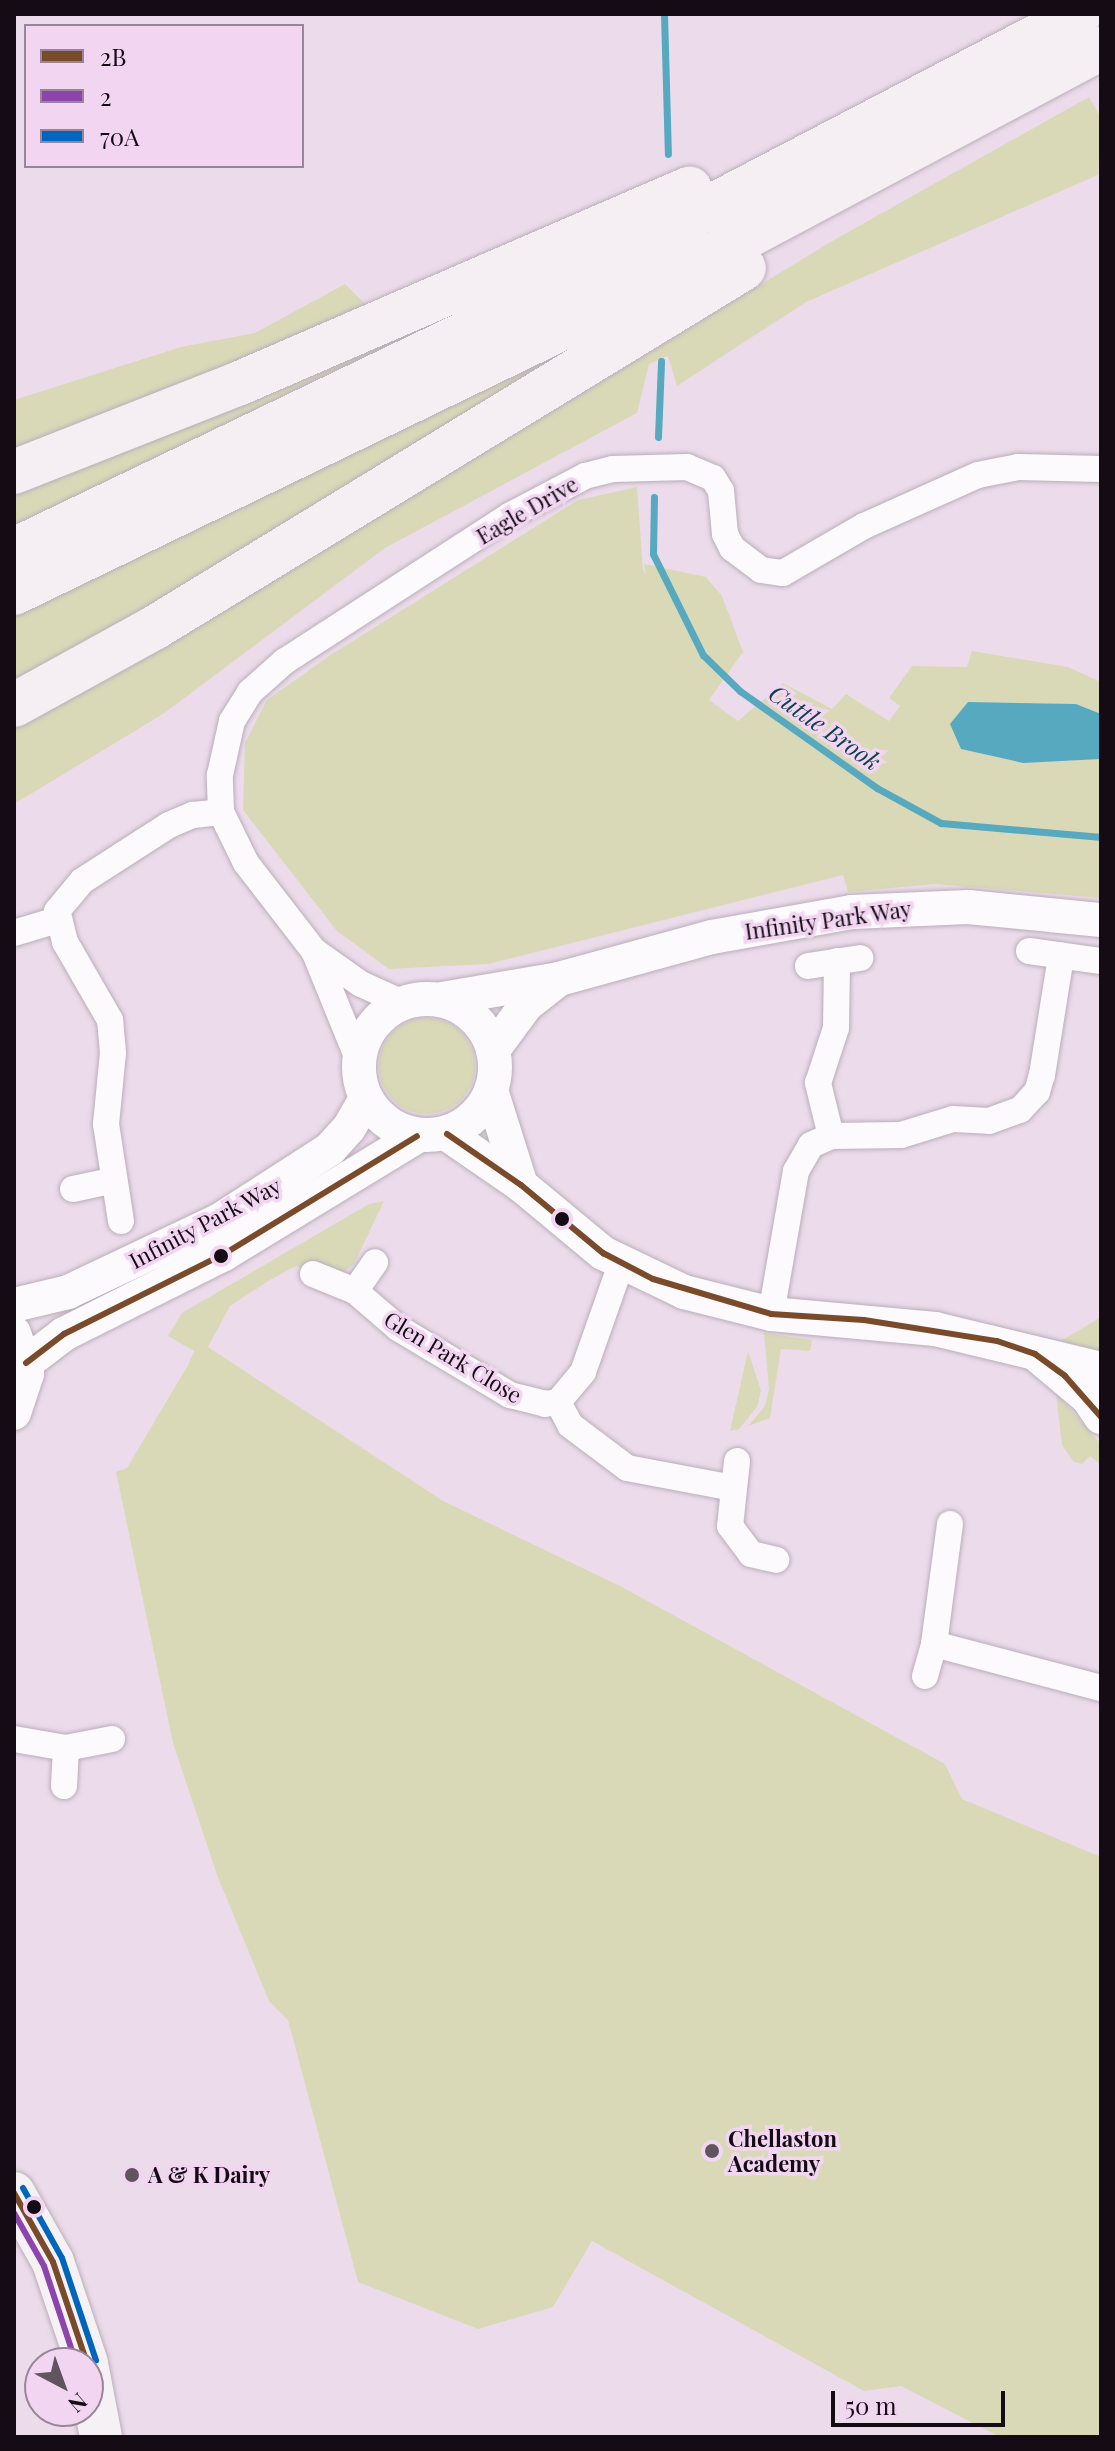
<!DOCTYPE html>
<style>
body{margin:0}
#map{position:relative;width:1115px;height:2451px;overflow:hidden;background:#ecdceb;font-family:"Playfair Display",serif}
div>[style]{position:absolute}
.green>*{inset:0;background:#d9d9b8}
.round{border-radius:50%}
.water>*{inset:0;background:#56a9be}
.stream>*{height:7px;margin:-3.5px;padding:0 3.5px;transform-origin:3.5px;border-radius:3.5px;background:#56a9be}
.roads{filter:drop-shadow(0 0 2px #baaeba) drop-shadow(0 0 2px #baaeba)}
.minor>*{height:26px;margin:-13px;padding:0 13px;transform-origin:13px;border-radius:13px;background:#fcfafc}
.tertiary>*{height:34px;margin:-17px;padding:0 17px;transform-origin:17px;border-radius:17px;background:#fcfafc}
.tertiary>.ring{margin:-17px;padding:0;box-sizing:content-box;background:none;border:34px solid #fcfafc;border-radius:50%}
.primary>*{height:42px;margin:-21px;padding:0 21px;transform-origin:21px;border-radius:21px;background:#f6f1f4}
.trunk>*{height:44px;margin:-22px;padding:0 22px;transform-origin:22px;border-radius:22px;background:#f5eef2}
.bus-1>*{height:6px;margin:-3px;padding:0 3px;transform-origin:3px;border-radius:3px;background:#7a4b2a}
.bus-2>*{height:6px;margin:-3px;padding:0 3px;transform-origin:3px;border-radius:3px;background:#8e44ad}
.bus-3>*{height:6px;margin:-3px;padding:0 3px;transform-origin:3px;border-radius:3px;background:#0065bd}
.dots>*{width:22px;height:22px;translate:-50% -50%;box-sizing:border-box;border:4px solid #f2d6f1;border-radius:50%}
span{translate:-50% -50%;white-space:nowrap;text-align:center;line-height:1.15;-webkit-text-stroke:7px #f2d6f1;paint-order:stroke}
.street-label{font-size:22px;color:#140b14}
.poi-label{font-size:22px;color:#140b14;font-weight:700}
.left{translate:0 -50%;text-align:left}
.water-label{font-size:24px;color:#0f414a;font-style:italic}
.frame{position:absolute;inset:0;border:16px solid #140b14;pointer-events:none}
.legend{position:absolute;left:24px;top:24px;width:280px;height:144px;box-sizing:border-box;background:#f2d6f1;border:2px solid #998599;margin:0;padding:10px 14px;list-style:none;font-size:24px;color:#140b14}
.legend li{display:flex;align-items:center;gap:16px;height:40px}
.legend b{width:40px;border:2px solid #998599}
.north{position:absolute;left:24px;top:2347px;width:80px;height:80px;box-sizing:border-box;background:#f2d6f1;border:2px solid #998599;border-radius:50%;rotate:139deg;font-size:22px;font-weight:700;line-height:32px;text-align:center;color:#140b14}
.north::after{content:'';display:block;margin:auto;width:28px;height:36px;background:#60545f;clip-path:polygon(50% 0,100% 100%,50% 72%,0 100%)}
.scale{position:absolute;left:831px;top:2391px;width:174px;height:36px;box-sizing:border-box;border:4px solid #140b14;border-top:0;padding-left:10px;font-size:24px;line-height:28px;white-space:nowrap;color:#140b14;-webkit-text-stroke:6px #f2d6f1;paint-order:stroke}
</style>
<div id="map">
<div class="green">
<i style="clip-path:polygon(1089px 97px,1101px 118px,1098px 175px,806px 302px,677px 386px,668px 356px,649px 364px,637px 413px,385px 548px,163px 714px,14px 804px,14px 728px,245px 598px,834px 240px)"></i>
<i style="clip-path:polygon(644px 227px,14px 531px,14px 483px)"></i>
<i style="clip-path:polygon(345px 284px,369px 308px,14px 451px,14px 400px,181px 347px,255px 333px)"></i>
<i style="clip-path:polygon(613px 326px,14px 692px,14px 616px)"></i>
<i style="clip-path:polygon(637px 487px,643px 569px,646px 575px,644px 564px,706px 577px,722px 596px,743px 652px,709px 700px,738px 721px,783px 683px,832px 709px,846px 694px,889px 721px,900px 706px,889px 698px,912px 666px,967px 667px,972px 651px,1068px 667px,1101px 682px,1101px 714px,1076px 704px,951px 724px,961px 749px,1023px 763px,1101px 759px,1101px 898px,935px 884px,848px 892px,843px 875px,488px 964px,389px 969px,337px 931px,243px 810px,245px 743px,267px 700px,329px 656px,578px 500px)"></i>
<i class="round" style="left:379px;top:1018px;width:96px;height:96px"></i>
<i style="clip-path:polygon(384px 1201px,354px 1264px,337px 1277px,296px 1266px,270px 1280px,230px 1306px,208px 1347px,443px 1501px,622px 1587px,945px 1764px,962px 1799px,1101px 1857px,1101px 2437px,1000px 2437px,901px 2386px,864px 2391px,592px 2241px,553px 2307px,478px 2329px,358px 2282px,288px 2020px,269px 2001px,217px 1875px,173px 1743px,116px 1472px,127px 1468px,188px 1365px,194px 1351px,168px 1336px,182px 1313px,369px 1204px)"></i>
<i style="clip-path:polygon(1101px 1317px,1101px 1353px,1061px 1341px)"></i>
<i style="clip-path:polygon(764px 1333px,812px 1340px,810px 1351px,781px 1349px,770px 1418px,748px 1426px,765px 1406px,769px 1389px)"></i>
<i style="clip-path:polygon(748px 1351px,761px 1391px,757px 1407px,739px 1429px,730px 1431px)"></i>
<i style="clip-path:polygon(1056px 1393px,1101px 1444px,1101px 1465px,1090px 1456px,1082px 1464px,1074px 1462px,1062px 1445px)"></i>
</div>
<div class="water">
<i style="clip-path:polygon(968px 702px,1076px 704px,1101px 714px,1101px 759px,1023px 763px,961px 749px,950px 724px)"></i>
</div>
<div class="stream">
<i style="left:664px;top:14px;width:140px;rotate:88.4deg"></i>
<i style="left:658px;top:437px;width:76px;rotate:-87.7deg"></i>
<i style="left:654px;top:497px;width:57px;rotate:91deg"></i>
<i style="left:653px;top:554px;width:113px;rotate:63.7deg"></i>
<i style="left:703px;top:655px;width:52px;rotate:44.2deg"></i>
<i style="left:740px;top:691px;width:168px;rotate:35.3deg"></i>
<i style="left:877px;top:788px;width:73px;rotate:28.7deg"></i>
<i style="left:941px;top:823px;width:161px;rotate:5deg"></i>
</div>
<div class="roads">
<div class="minor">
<i style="left:14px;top:933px;width:45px;rotate:-16.8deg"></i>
<i style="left:314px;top:951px;width:57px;rotate:35.1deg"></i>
<i style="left:361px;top:984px;width:44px;rotate:24.2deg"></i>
<i style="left:1029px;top:951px;width:73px;rotate:7.9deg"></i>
<i style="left:808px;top:966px;width:53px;rotate:-8.7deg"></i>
<i style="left:359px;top:1061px;width:119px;rotate:-112.2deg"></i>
<i style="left:314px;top:951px;width:111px;rotate:-127.7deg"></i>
<i style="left:246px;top:863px;width:57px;rotate:-116.1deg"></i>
<i style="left:221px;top:812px;width:37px;rotate:-92deg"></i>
<i style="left:220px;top:775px;width:55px;rotate:-77.5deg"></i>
<i style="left:232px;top:721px;width:34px;rotate:-58deg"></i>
<i style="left:250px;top:692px;width:47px;rotate:-41.5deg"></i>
<i style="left:285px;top:661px;width:267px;rotate:-32.9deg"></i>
<i style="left:509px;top:516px;width:86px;rotate:-27.8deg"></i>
<i style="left:585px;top:476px;width:29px;rotate:-14deg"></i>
<i style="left:613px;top:469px;width:74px;rotate:-1.5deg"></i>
<i style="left:687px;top:467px;width:28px;rotate:23deg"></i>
<i style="left:713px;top:478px;width:15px;rotate:58deg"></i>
<i style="left:721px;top:491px;width:43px;rotate:84.7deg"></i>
<i style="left:725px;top:534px;width:16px;rotate:63deg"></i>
<i style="left:732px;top:548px;width:36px;rotate:37deg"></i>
<i style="left:761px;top:570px;width:22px;rotate:8deg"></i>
<i style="left:783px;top:573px;width:94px;rotate:-30.1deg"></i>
<i style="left:864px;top:526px;width:125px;rotate:-24.1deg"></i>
<i style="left:978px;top:475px;width:41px;rotate:-11.3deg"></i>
<i style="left:1018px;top:467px;width:83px;rotate:1.4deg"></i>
<i style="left:831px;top:1136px;width:55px;rotate:-103.8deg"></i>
<i style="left:818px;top:1083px;width:58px;rotate:-71.9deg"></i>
<i style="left:836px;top:1028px;width:67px;rotate:-89.1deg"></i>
<i style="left:73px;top:1189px;width:39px;rotate:-12deg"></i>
<i style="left:121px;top:1221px;width:98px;rotate:-98.8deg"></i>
<i style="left:106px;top:1124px;width:71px;rotate:-84.4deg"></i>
<i style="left:113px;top:1053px;width:33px;rotate:-95deg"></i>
<i style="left:110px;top:1020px;width:90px;rotate:-120deg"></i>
<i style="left:65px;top:942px;width:32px;rotate:-104deg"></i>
<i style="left:57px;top:911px;width:39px;rotate:-50deg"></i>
<i style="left:82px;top:881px;width:103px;rotate:-32.8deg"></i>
<i style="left:169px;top:825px;width:26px;rotate:-23deg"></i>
<i style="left:193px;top:815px;width:28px;rotate:-6deg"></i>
<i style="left:313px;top:1274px;width:45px;rotate:22deg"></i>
<i style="left:355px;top:1291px;width:57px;rotate:40.7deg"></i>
<i style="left:398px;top:1328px;width:131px;rotate:30.9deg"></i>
<i style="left:510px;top:1395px;width:36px;rotate:14deg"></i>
<i style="left:545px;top:1404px;width:13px;rotate:-9deg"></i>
<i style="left:558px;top:1402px;width:39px;rotate:-50deg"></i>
<i style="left:583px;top:1372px;width:114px;rotate:-70.6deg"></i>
<i style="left:355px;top:1291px;width:35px;rotate:-55deg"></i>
<i style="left:771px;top:1314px;width:145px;rotate:-80.1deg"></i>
<i style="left:796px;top:1171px;width:30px;rotate:-60deg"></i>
<i style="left:811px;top:1145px;width:22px;rotate:-24deg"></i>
<i style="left:831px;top:1136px;width:70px;rotate:-0.8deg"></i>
<i style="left:901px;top:1135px;width:54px;rotate:-17.1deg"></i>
<i style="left:953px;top:1119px;width:36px;rotate:3deg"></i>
<i style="left:989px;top:1121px;width:33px;rotate:-20deg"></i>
<i style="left:1020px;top:1110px;width:25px;rotate:-47deg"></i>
<i style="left:1037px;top:1092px;width:18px;rotate:-74deg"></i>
<i style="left:1042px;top:1075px;width:121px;rotate:-80.9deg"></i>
<i style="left:558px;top:1402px;width:26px;rotate:62deg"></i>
<i style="left:570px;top:1425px;width:71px;rotate:37deg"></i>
<i style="left:627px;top:1468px;width:108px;rotate:10.7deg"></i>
<i style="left:737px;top:1461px;width:65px;rotate:96.1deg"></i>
<i style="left:730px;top:1526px;width:35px;rotate:53deg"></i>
<i style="left:751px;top:1554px;width:26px;rotate:13deg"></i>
<i style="left:950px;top:1524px;width:121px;rotate:97.6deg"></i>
<i style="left:934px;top:1644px;width:173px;rotate:14.8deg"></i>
<i style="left:925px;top:1676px;width:33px;rotate:-74deg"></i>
<i style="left:14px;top:1739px;width:53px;rotate:9.8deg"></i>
<i style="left:66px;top:1748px;width:47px;rotate:-11.1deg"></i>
<i style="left:64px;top:1786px;width:38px;rotate:-87deg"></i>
</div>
<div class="tertiary">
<i class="ring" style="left:359px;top:999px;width:102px;height:102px"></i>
<i style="left:442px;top:999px;width:119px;rotate:-9.7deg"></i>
<i style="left:559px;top:979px;width:159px;rotate:-15.4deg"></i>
<i style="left:712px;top:937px;width:142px;rotate:-10.1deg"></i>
<i style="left:852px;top:912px;width:116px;rotate:-2.5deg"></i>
<i style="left:968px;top:907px;width:134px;rotate:5.6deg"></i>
<i style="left:493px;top:1050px;width:56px;rotate:-53.7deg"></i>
<i style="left:526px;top:1005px;width:42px;rotate:-38.2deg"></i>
<i style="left:491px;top:1090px;width:100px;rotate:72.5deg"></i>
<i style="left:447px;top:1134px;width:90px;rotate:34.6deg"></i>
<i style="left:521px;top:1185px;width:107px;rotate:39.7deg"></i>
<i style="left:603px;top:1253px;width:90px;rotate:25.7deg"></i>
<i style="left:684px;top:1292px;width:90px;rotate:14.2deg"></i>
<i style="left:771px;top:1314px;width:165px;rotate:5.2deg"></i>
<i style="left:935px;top:1329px;width:171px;rotate:13.5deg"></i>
<i style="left:14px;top:1305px;width:56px;rotate:-13.5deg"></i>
<i style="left:68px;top:1292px;width:168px;rotate:-25.3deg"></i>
<i style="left:220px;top:1220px;width:131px;rotate:-32.8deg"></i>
<i style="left:330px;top:1149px;width:28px;rotate:-48deg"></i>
<i style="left:349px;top:1128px;width:34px;rotate:-60deg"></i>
<i style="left:14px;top:1333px;width:43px;rotate:72.4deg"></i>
<i style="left:27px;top:1374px;width:41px;rotate:108.4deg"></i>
<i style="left:1038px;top:1356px;width:65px;rotate:40deg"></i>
<i style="left:1088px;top:1398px;width:23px;rotate:56deg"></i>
<i style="left:26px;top:1363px;width:48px;rotate:-37.3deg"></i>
<i style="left:64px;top:1334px;width:179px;rotate:-26.6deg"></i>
<i style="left:224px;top:1254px;width:226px;rotate:-31.4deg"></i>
</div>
<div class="primary">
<i style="left:14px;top:2193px;width:79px;rotate:60.5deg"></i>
<i style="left:53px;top:2262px;width:107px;rotate:71.4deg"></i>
<i style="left:88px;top:2369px;width:69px;rotate:79.2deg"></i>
</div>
<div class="trunk">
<i style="left:14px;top:472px;width:243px;rotate:-21.5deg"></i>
<i style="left:240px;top:383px;width:490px;rotate:-23.4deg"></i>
<i style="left:14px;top:550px;width:529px;rotate:-25.64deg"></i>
<i style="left:491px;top:321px;width:664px;rotate:-27.53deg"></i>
<i style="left:14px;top:593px;width:761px;rotate:-25.79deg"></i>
<i style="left:699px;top:262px;width:455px;rotate:-28deg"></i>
<i style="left:14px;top:705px;width:160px;rotate:-28.8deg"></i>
<i style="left:154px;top:628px;width:691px;rotate:-31.39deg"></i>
</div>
</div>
<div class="bus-1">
<i style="left:447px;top:1134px;width:90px;rotate:34.6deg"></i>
<i style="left:521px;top:1185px;width:107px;rotate:39.7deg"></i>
<i style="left:603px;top:1253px;width:56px;rotate:27.5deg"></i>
<i style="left:653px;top:1279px;width:123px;rotate:16.5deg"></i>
<i style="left:771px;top:1314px;width:93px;rotate:3.7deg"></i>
<i style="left:864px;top:1320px;width:135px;rotate:9deg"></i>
<i style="left:997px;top:1341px;width:40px;rotate:18.9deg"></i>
<i style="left:1035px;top:1354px;width:37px;rotate:36deg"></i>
<i style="left:1065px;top:1376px;width:55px;rotate:48.7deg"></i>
<i style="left:26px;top:1363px;width:48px;rotate:-37.3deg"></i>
<i style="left:64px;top:1334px;width:179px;rotate:-26.6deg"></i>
<i style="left:224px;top:1254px;width:226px;rotate:-31.4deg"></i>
<i style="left:14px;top:2193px;width:79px;rotate:60.5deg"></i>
<i style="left:53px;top:2262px;width:107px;rotate:71.4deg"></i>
</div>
<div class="bus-2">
<i style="left:14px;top:2213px;width:61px;rotate:60.5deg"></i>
<i style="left:44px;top:2266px;width:102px;rotate:71.7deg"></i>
</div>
<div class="bus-3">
<i style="left:23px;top:2188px;width:80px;rotate:60.9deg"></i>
<i style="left:62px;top:2258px;width:108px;rotate:71.6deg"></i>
</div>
<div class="dots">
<i style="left:562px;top:1219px;background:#140b14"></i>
<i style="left:221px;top:1256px;background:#140b14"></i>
<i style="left:712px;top:2151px;background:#60545f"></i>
<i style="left:132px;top:2175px;background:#60545f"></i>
<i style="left:34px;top:2207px;background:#140b14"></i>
</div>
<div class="street-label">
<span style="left:527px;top:510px;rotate:-30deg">Eagle Drive</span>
<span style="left:828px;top:920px;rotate:-8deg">Infinity Park Way</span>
<span style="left:205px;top:1223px;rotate:-28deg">Infinity Park Way</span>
<span style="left:453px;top:1357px;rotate:31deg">Glen Park Close</span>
</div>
<div class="poi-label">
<span class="left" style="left:728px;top:2151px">Chellaston<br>Academy</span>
<span class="left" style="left:148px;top:2175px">A &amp; K Dairy</span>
</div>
<div class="water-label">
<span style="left:825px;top:727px;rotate:35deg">Cuttle Brook</span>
</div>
<div class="frame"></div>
<ul class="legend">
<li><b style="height:10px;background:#7a4b2a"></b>2B</li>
<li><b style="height:10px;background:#8e44ad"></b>2</li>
<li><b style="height:10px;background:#0065bd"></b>70A</li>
</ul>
<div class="north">N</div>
<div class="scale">50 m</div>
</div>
